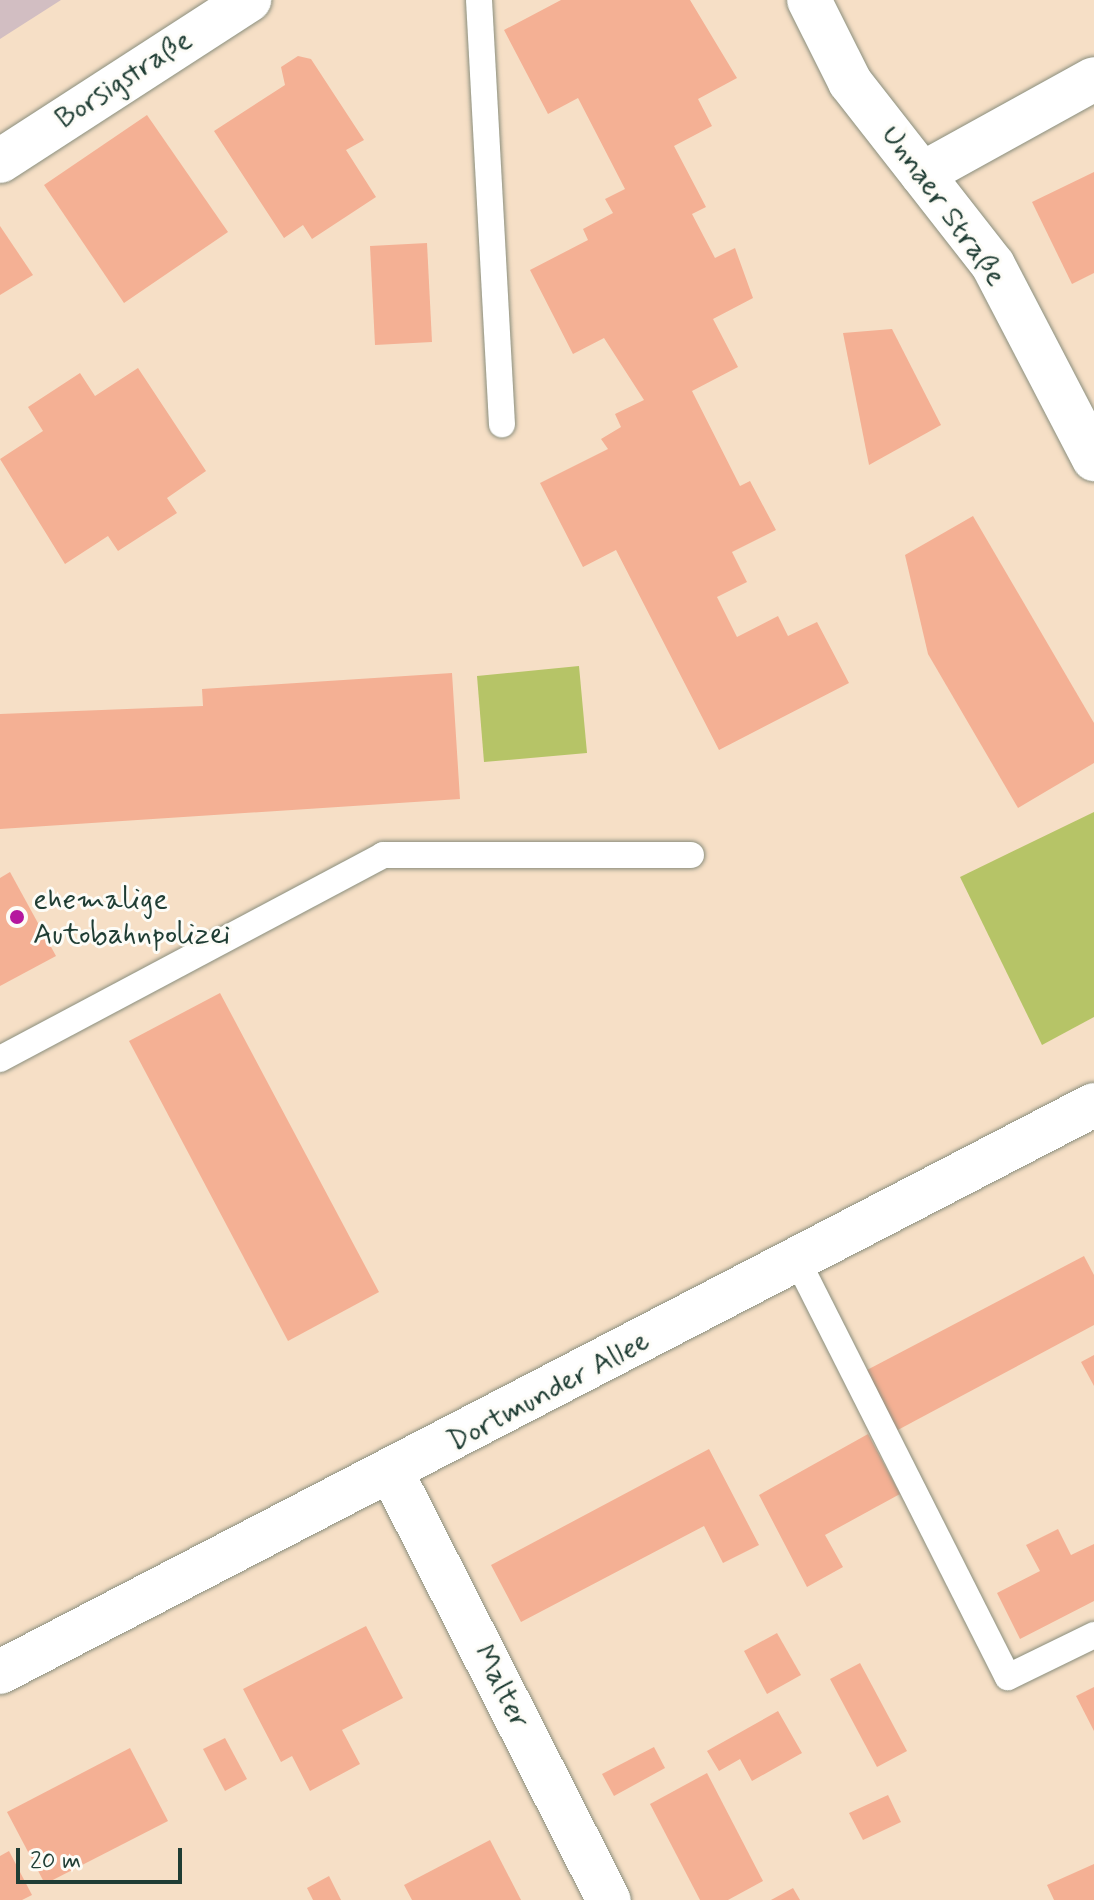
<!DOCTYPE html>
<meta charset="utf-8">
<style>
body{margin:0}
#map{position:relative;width:1094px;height:1900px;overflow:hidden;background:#f6dfc6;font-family:Mynerve,sans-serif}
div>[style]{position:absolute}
.industrial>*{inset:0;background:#d2bec2}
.green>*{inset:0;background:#b6c467}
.building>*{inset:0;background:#f4b094}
.roads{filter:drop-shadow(0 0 2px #8a8e7d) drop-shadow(0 0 2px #8a8e7d)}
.lane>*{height:26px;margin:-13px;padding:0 13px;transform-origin:13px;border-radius:13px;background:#fff}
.street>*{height:44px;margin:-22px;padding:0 22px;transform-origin:22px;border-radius:22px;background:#fff}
.secondary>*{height:44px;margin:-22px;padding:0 22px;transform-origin:22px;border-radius:22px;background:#fff}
.dots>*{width:22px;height:22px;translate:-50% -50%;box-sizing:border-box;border:4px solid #fdfcf7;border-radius:50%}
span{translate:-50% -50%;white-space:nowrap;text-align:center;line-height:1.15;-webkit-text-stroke:6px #fdfcf7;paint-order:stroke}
.street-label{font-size:30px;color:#1f3d34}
.poi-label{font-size:30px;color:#1f3d34}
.left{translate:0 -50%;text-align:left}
.scale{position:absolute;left:16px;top:1848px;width:166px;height:36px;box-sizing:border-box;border:4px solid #1f3d34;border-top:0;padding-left:10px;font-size:24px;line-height:28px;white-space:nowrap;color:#1f3d34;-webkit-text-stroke:6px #fdfcf7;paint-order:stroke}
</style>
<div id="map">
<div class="industrial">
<i style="clip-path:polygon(0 0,61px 0,0 39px)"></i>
</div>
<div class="green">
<i style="clip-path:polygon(579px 666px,587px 753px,484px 762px,477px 676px)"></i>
<i style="clip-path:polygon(1094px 812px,1094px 1017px,1042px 1045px,960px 877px)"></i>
</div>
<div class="building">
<i style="clip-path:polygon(561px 0,690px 0,737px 78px,698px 99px,712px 126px,674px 146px,706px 207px,692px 214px,715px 258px,735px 248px,753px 298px,713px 319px,738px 367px,692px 391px,740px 486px,750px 481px,776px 530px,732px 552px,747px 582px,717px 597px,737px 637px,778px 616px,788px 636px,817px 622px,849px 683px,719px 750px,616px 550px,583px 567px,540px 483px,608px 449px,601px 439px,621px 427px,615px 414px,644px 400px,604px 338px,573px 354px,530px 270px,588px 240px,583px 229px,613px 213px,605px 199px,625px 189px,578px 98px,548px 114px,504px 30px)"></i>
<i style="clip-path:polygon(298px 56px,311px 59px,364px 140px,346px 150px,376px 197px,312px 239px,303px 225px,284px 238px,214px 131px,285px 85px,281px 67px)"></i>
<i style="clip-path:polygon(147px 115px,228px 232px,124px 303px,44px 185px)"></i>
<i style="clip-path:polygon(1094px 172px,1094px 273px,1072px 284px,1032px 202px)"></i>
<i style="clip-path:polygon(0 226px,33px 275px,0 295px)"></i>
<i style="clip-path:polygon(427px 243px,432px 342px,375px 345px,370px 246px)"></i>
<i style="clip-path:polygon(892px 329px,941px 425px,869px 465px,843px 333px)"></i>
<i style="clip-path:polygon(138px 368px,206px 471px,167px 498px,177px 513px,118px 551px,108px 536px,65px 564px,0 459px,43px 431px,28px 407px,80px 373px,95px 396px)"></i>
<i style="clip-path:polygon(973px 516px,1094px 723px,1094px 763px,1018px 808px,928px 654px,905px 555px)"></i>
<i style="clip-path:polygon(452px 673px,460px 799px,0 829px,0 714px,203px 706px,202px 689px)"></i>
<i style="clip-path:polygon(10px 872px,56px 956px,0 986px,0 878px)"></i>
<i style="clip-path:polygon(220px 993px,379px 1292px,288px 1341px,129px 1041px)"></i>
<i style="clip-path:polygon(1084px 1256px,1094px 1275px,1094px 1325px,894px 1432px,867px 1370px)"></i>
<i style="clip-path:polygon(1094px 1355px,1094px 1386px,1081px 1362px)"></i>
<i style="clip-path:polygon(868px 1434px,900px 1494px,825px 1535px,843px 1567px,807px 1587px,759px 1495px)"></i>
<i style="clip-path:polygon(709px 1449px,759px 1545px,723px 1563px,704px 1526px,521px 1622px,491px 1565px)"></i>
<i style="clip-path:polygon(1058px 1529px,1071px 1555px,1094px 1544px,1094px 1601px,1020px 1639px,997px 1593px,1040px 1571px,1026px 1545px)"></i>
<i style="clip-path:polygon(366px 1626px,403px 1698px,342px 1730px,360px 1764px,310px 1791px,292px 1756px,281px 1762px,243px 1689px)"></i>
<i style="clip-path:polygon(777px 1633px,801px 1675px,767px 1694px,744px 1651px)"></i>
<i style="clip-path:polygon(860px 1663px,907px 1751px,877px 1767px,830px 1679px)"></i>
<i style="clip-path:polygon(1094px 1687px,1094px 1731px,1076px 1696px)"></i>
<i style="clip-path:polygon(778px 1711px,802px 1753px,752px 1781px,740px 1759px,719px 1771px,707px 1751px)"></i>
<i style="clip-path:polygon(225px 1738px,247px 1779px,225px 1791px,203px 1749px)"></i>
<i style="clip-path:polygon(654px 1747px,665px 1768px,614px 1796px,602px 1774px)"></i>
<i style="clip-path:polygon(130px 1748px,168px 1821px,45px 1884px,7px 1812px)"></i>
<i style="clip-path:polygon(707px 1773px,763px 1881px,728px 1900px,700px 1900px,650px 1804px)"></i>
<i style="clip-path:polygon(888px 1795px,901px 1822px,863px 1840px,849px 1813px)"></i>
<i style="clip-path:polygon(490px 1840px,521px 1900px,412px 1900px,404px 1885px)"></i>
<i style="clip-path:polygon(9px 1851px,32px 1895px,22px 1900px,0 1900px,0 1856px)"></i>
<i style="clip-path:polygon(1094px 1864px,1094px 1900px,1054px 1900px,1047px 1885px)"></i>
<i style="clip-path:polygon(329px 1876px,341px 1900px,313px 1900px,307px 1888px)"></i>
<i style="clip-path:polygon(793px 1888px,800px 1900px,771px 1900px)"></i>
</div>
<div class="roads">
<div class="lane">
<i style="left:479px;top:0;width:425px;rotate:86.9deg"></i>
<i style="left:0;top:1059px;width:434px;rotate:-28deg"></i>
<i style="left:383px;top:855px;width:308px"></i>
<i style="left:798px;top:1262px;width:465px;rotate:63.2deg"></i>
<i style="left:1008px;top:1677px;width:96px;rotate:-26deg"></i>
</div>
<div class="street">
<i style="left:809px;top:0;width:92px;rotate:63.4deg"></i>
<i style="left:850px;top:82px;width:232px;rotate:52deg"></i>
<i style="left:993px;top:265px;width:219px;rotate:62.5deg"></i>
<i style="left:0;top:161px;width:297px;rotate:-32.9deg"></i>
<i style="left:922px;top:174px;width:196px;rotate:-28.9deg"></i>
<i style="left:392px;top:1473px;width:479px;rotate:63.1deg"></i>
</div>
<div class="secondary">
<i style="left:0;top:1672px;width:1232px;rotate:-27.4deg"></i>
</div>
</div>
<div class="dots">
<i style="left:17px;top:917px;background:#b5179e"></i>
</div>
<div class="street-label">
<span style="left:124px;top:80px;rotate:-33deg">Borsigstraße</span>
<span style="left:943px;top:206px;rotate:54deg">Unnaer Straße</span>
<span style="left:549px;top:1392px;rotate:-28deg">Dortmunder Allee</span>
<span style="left:501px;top:1687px;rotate:63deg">Malter</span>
</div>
<div class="poi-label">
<span class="left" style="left:33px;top:917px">ehemalige<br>Autobahnpolizei</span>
</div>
<div class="scale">20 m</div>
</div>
